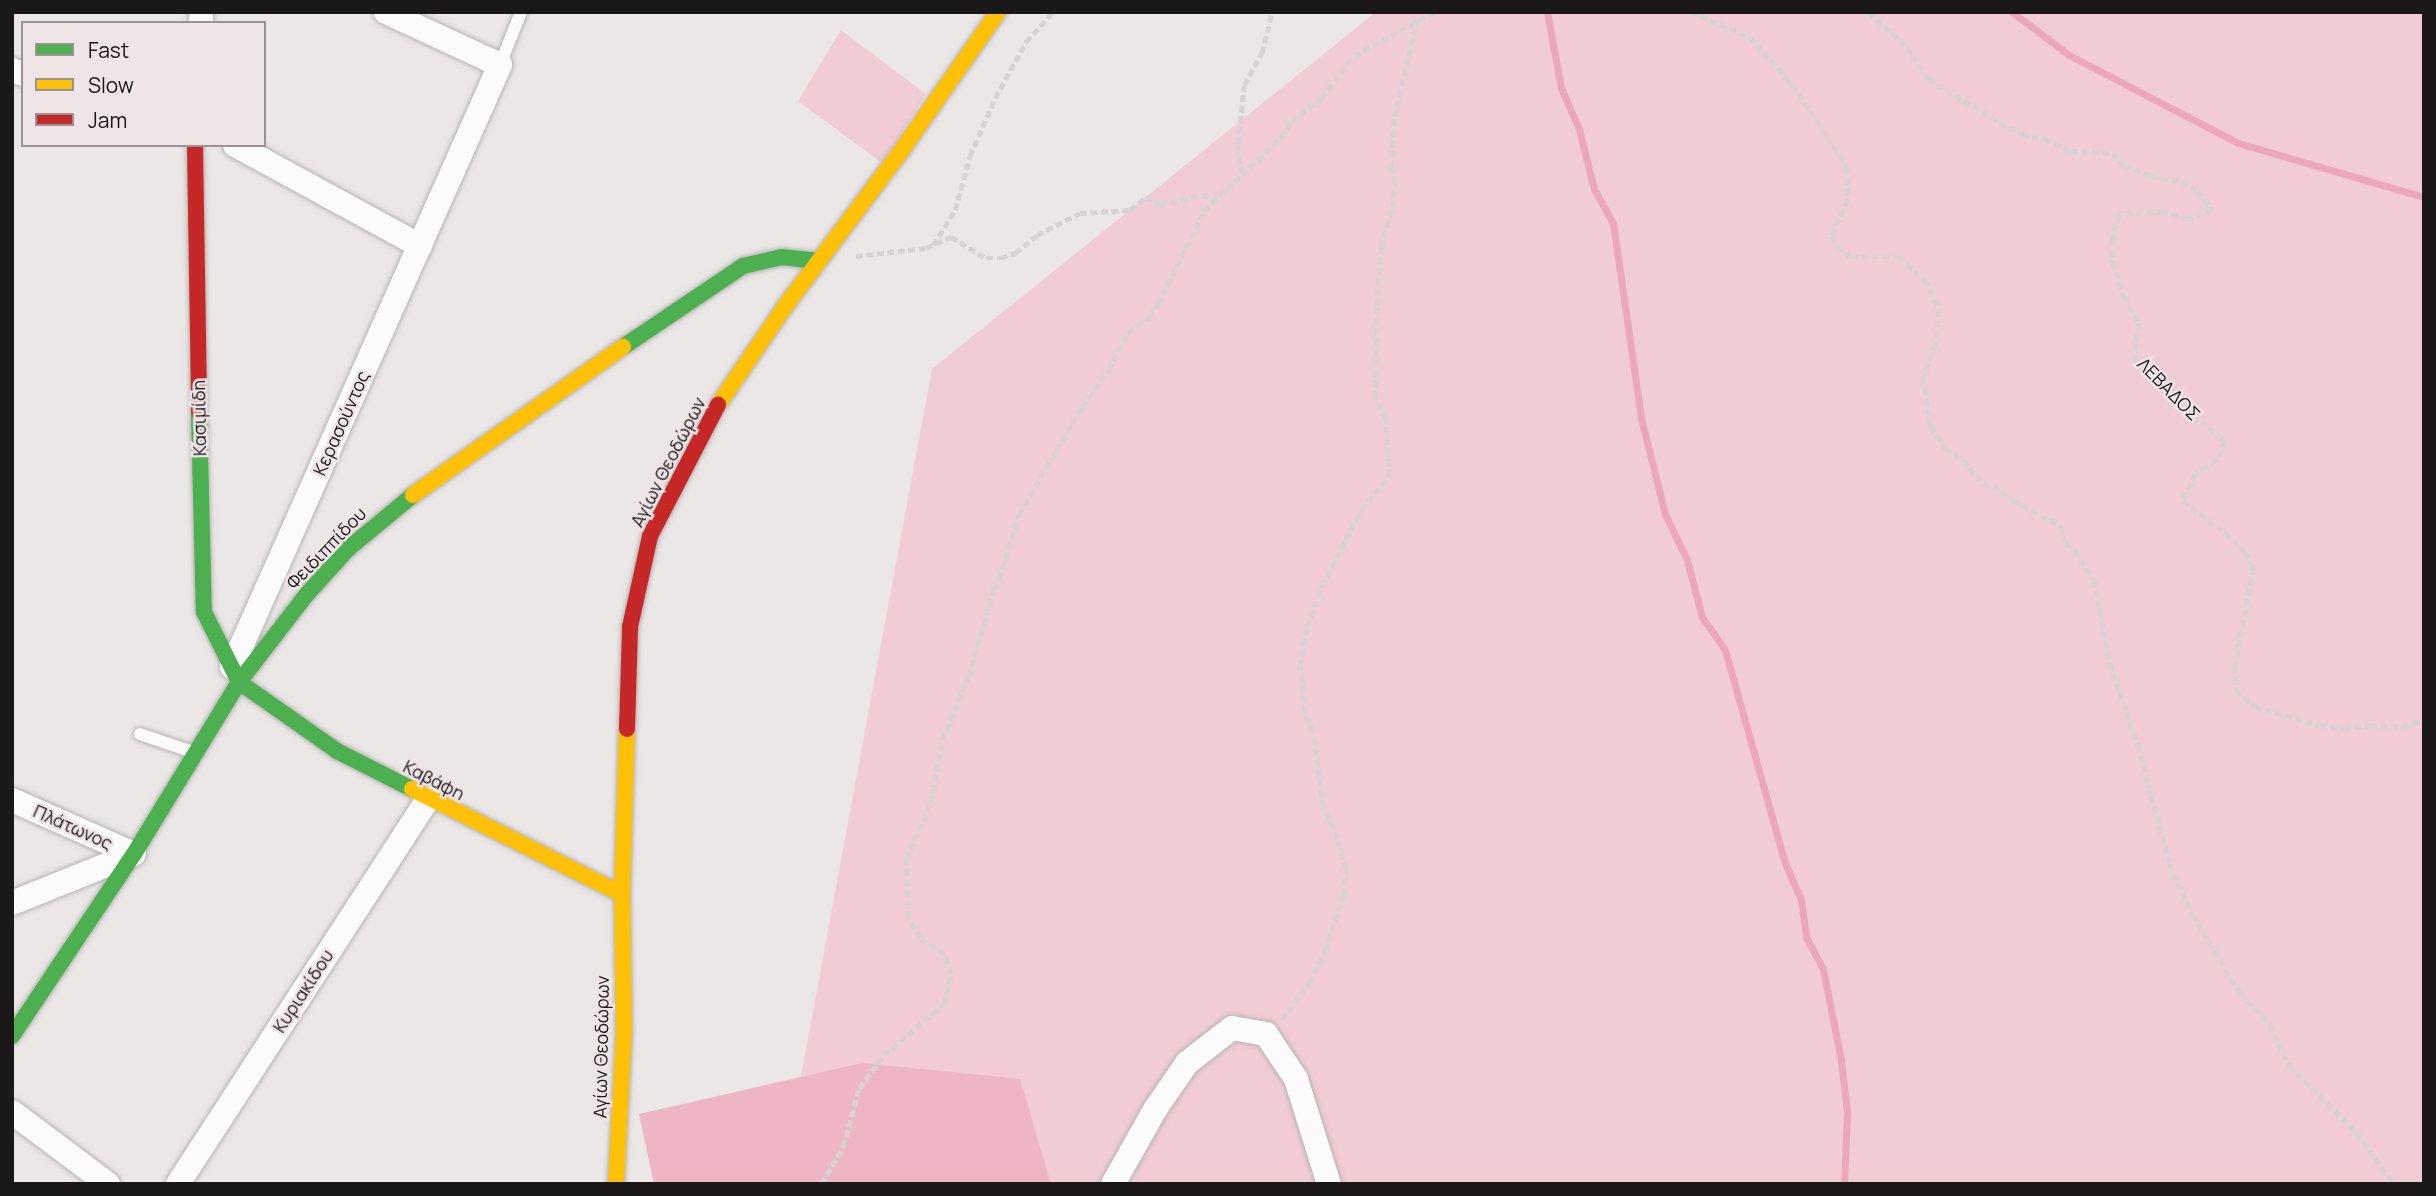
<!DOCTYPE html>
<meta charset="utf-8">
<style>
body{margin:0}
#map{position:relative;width:2436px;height:1196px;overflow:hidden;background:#ece7e7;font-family:Manrope,sans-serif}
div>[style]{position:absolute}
.green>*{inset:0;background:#f1ccd5}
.forest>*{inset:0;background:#eeb6c5}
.stream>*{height:7px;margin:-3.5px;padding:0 3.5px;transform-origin:3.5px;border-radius:3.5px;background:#eca7ba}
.path>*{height:4.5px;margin-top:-2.25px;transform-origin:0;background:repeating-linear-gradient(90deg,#d5d3d3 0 7px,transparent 0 10.5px)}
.roads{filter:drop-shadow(0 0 2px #b7b3b3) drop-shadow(0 0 2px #b7b3b3)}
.lane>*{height:12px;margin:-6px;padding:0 6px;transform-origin:6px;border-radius:6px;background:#fcfbfb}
.street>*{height:24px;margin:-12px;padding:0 12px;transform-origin:12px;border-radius:12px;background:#fcfbfb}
.fast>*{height:16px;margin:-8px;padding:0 8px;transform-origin:8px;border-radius:8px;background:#4caf50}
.slow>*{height:16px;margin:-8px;padding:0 8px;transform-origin:8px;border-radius:8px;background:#ffc107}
.jam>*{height:16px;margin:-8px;padding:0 8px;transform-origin:8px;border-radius:8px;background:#c62828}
span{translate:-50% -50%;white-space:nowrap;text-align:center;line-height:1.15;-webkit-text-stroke:5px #efe4e6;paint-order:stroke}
.street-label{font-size:18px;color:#1b1819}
.frame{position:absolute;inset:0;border:14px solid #1b1819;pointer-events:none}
.legend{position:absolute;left:21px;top:21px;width:245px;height:126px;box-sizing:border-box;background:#efe4e6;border:2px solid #9a9294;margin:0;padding:9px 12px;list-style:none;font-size:21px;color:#1b1819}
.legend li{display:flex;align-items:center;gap:14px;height:35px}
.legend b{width:35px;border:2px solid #9a9294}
</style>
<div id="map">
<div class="green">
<i style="clip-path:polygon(1376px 12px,2424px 12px,2424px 1184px,781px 1184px,932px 369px)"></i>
<i style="clip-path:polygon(841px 30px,926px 94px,882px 163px,798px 101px)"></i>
</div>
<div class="forest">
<i style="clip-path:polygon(862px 1063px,1020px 1079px,1051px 1184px,654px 1184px,639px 1114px)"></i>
</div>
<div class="stream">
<i style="left:1547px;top:12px;width:77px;rotate:79.6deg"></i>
<i style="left:1561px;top:88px;width:45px;rotate:66.3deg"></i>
<i style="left:1579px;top:129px;width:62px;rotate:76deg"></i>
<i style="left:1594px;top:189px;width:39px;rotate:61deg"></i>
<i style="left:1613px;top:223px;width:197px;rotate:81.8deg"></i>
<i style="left:1641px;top:418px;width:99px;rotate:76deg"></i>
<i style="left:1665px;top:514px;width:51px;rotate:64.4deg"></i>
<i style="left:1687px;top:560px;width:59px;rotate:75.3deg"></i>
<i style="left:1702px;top:617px;width:40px;rotate:55.1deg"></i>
<i style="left:1725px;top:650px;width:221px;rotate:74.3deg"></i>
<i style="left:1785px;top:863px;width:40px;rotate:66.6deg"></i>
<i style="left:1801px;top:900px;width:37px;rotate:82deg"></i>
<i style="left:1806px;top:937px;width:36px;rotate:62deg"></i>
<i style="left:1823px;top:969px;width:93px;rotate:78.8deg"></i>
<i style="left:1841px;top:1060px;width:53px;rotate:83.5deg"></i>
<i style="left:1847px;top:1113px;width:71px;rotate:92.4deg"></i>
<i style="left:2012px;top:12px;width:71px;rotate:37deg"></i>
<i style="left:2069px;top:55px;width:191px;rotate:27.5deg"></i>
<i style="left:2238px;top:143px;width:194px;rotate:16.2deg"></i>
</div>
<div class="path">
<i style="left:1691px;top:12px;width:64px;rotate:23deg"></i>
<i style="left:1750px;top:37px;width:64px;rotate:48.1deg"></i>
<i style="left:1793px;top:85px;width:98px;rotate:56.6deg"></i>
<i style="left:1847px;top:167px;width:33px;rotate:88deg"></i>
<i style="left:1848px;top:200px;width:39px;rotate:114deg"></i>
<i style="left:1832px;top:236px;width:12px;rotate:66deg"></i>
<i style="left:1837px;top:247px;width:17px;rotate:36deg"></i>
<i style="left:1851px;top:257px;width:47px"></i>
<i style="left:1898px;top:257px;width:35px;rotate:40deg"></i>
<i style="left:1925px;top:280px;width:34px;rotate:63deg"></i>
<i style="left:1940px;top:310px;width:34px;rotate:97deg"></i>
<i style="left:1936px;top:344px;width:36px;rotate:111deg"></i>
<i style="left:1923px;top:378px;width:49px;rotate:80.5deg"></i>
<i style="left:1931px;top:426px;width:26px;rotate:58deg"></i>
<i style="left:1945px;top:448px;width:22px;rotate:34deg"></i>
<i style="left:1963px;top:460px;width:31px;rotate:50deg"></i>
<i style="left:1983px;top:484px;width:19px;rotate:18deg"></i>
<i style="left:2001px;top:490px;width:16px;rotate:40deg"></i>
<i style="left:2013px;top:500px;width:55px;rotate:28.4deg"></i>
<i style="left:2061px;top:526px;width:17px;rotate:77deg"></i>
<i style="left:2065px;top:543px;width:13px;rotate:39deg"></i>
<i style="left:2075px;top:551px;width:35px;rotate:57deg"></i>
<i style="left:2094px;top:580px;width:85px;rotate:79.1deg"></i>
<i style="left:2110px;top:663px;width:87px;rotate:71.1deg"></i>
<i style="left:2138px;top:745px;width:123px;rotate:74.9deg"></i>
<i style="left:2170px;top:864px;width:56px;rotate:65.7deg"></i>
<i style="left:2193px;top:915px;width:91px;rotate:58.9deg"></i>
<i style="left:2240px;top:993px;width:44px;rotate:46.8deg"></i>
<i style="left:2270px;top:1025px;width:46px;rotate:64deg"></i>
<i style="left:2290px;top:1066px;width:95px;rotate:45deg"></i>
<i style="left:2357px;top:1133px;width:63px;rotate:54deg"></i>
<i style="left:1869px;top:12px;width:52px;rotate:42.6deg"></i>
<i style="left:1907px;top:47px;width:38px;rotate:57deg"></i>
<i style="left:1928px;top:79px;width:109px;rotate:30.8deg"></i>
<i style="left:2022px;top:135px;width:23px;rotate:7deg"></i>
<i style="left:2045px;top:138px;width:29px;rotate:27deg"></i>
<i style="left:2071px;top:151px;width:42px;rotate:2.7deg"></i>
<i style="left:2113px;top:153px;width:16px;rotate:47deg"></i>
<i style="left:2124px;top:165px;width:29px;rotate:22deg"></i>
<i style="left:2151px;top:176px;width:31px;rotate:9deg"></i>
<i style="left:2182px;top:181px;width:19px;rotate:32deg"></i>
<i style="left:2198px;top:191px;width:23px;rotate:52deg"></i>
<i style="left:2212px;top:209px;width:26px;rotate:155deg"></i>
<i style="left:2188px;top:220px;width:25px;rotate:-162deg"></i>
<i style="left:2164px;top:212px;width:45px;rotate:177.5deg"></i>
<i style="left:2119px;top:214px;width:26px;rotate:103deg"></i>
<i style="left:2113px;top:239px;width:23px;rotate:90deg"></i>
<i style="left:2113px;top:262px;width:37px;rotate:73deg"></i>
<i style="left:2124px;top:297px;width:30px;rotate:60deg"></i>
<i style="left:2139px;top:323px;width:35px;rotate:98deg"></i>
<i style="left:2134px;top:358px;width:48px;rotate:38.3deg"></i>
<i style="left:2172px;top:388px;width:34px;rotate:54deg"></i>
<i style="left:2192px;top:416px;width:43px;rotate:35.5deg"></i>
<i style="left:2227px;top:441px;width:22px;rotate:120deg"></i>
<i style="left:2216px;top:460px;width:24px;rotate:145deg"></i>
<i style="left:2196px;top:474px;width:30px;rotate:116deg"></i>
<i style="left:2183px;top:501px;width:54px;rotate:36.7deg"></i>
<i style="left:2226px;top:533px;width:27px;rotate:45deg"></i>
<i style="left:2245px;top:552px;width:18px;rotate:61deg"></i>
<i style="left:2254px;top:568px;width:100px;rotate:101deg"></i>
<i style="left:2235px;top:666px;width:24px;rotate:88deg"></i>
<i style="left:2236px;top:690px;width:25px;rotate:42deg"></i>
<i style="left:2255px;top:707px;width:67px;rotate:15.5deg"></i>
<i style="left:2320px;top:725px;width:24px;rotate:9deg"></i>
<i style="left:2344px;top:729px;width:26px;rotate:-9deg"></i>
<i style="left:2370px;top:725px;width:33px;rotate:3deg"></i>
<i style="left:2403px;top:727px;width:22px;rotate:-18deg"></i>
<i style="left:1243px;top:174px;width:21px;rotate:-107deg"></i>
<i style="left:1237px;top:154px;width:69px;rotate:-84.2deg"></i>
<i style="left:1244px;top:85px;width:37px;rotate:-61deg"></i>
<i style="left:1262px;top:53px;width:42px;rotate:-76.3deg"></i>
<i style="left:933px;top:245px;width:41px;rotate:-57.8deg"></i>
<i style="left:955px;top:210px;width:56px;rotate:-74.5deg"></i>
<i style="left:970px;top:156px;width:63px;rotate:-66.7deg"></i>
<i style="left:995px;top:98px;width:64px;rotate:-61deg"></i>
<i style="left:1026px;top:42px;width:40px;rotate:-48deg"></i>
<i style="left:856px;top:256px;width:70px;rotate:-6.5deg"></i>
<i style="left:926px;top:248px;width:27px;rotate:-24deg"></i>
<i style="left:951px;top:237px;width:41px;rotate:31deg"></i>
<i style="left:986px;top:258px;width:15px"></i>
<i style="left:1001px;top:258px;width:15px;rotate:-20deg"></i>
<i style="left:1015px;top:253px;width:28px;rotate:-39deg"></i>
<i style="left:1037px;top:235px;width:48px;rotate:-27.1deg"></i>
<i style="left:1080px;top:213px;width:50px;rotate:-3.4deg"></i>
<i style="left:1130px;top:210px;width:21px;rotate:-39deg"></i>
<i style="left:1146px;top:197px;width:16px;rotate:30deg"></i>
<i style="left:1160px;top:205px;width:43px;rotate:-13.4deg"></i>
<i style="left:1202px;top:195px;width:16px;rotate:14deg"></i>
<i style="left:1282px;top:1020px;width:46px;rotate:-53.9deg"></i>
<i style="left:1309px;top:983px;width:36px;rotate:-63deg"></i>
<i style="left:1325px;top:951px;width:59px;rotate:-72.2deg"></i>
<i style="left:1343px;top:895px;width:26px;rotate:-83deg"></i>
<i style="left:1346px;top:869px;width:43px;rotate:-106.3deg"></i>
<i style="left:1334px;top:828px;width:24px;rotate:-118deg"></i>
<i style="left:1323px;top:807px;width:76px;rotate:-97.6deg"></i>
<i style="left:1313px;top:732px;width:21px;rotate:-113deg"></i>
<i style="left:1305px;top:713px;width:47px;rotate:-96.1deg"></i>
<i style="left:1300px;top:666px;width:40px;rotate:-80deg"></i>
<i style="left:1307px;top:627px;width:44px;rotate:-69.9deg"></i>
<i style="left:1322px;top:586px;width:85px;rotate:-62.8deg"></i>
<i style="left:1361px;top:510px;width:44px;rotate:-50.5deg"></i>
<i style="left:1389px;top:476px;width:58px;rotate:-93deg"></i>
<i style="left:1386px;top:418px;width:23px;rotate:-119deg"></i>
<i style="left:1375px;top:398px;width:92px;rotate:-88.8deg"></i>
<i style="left:1377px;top:306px;width:59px;rotate:-86.1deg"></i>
<i style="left:1381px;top:247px;width:41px;rotate:-74.6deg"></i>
<i style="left:1392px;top:207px;width:24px;rotate:-83deg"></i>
<i style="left:1395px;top:183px;width:16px;rotate:-105deg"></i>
<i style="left:1391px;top:168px;width:51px;rotate:-86.6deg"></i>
<i style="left:1394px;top:117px;width:100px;rotate:-76.7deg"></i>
<i style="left:821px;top:1184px;width:43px;rotate:-59.3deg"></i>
<i style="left:843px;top:1147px;width:61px;rotate:-74.8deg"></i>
<i style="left:859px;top:1088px;width:41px;rotate:-52.9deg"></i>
<i style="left:884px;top:1055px;width:79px;rotate:-40.4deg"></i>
<i style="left:944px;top:1004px;width:31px;rotate:-77deg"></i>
<i style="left:951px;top:974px;width:20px;rotate:-110deg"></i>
<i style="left:944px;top:955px;width:29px;rotate:-145deg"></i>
<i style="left:920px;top:938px;width:23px;rotate:-121deg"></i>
<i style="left:908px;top:918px;width:59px;rotate:-91.9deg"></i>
<i style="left:906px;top:859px;width:62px;rotate:-66.3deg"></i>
<i style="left:931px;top:802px;width:63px;rotate:-79.9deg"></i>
<i style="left:942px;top:740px;width:69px;rotate:-67.1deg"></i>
<i style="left:969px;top:676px;width:89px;rotate:-74.4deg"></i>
<i style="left:993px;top:590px;width:13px;rotate:-61deg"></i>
<i style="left:999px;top:579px;width:68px;rotate:-72.9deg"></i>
<i style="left:1019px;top:514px;width:124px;rotate:-59.5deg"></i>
<i style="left:1082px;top:407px;width:45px;rotate:-54.9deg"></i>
<i style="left:1108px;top:370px;width:43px;rotate:-62.2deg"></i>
<i style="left:1128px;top:332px;width:26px;rotate:-36deg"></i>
<i style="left:1149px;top:317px;width:16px;rotate:-55deg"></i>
<i style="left:1158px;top:304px;width:104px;rotate:-63.7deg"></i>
<i style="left:1204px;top:211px;width:107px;rotate:-43.9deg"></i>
<i style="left:1281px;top:137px;width:19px;rotate:-55deg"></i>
<i style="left:1292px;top:121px;width:37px;rotate:-38deg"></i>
<i style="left:1321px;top:98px;width:53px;rotate:-51.8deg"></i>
<i style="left:1354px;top:56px;width:91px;rotate:-28.8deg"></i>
</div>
<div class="roads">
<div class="lane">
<i style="left:500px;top:65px;width:57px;rotate:-68.4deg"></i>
<i style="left:140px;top:734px;width:56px;rotate:18.8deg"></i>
</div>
<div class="street">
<i style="left:201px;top:23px;width:11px;rotate:-90deg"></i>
<i style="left:12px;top:70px;width:12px;rotate:20deg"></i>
<i style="left:235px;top:145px;width:211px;rotate:28.6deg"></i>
<i style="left:232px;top:667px;width:659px;rotate:-66deg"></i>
<i style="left:500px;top:65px;width:126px;rotate:-155.1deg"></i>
<i style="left:12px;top:800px;width:133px;rotate:23.9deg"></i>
<i style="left:12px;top:903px;width:131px;rotate:-21.9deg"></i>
<i style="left:12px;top:1112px;width:120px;rotate:36.9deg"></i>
<i style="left:178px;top:1184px;width:459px;rotate:-57deg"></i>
<i style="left:1113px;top:1184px;width:87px;rotate:-60.5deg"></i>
<i style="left:1156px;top:1108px;width:55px;rotate:-55.4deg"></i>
<i style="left:1187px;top:1063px;width:57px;rotate:-37.9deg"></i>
<i style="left:1232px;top:1028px;width:35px;rotate:10deg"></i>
<i style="left:1266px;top:1034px;width:54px;rotate:56.3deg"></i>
<i style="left:1296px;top:1079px;width:110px;rotate:72.6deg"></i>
</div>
<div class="fast">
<i style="left:623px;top:347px;width:145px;rotate:-34deg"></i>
<i style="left:743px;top:266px;width:39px;rotate:-13deg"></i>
<i style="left:781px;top:257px;width:38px;rotate:6deg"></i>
<i style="left:199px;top:413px;width:199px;rotate:88.6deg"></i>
<i style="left:204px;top:612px;width:78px;rotate:63.4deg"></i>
<i style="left:239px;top:682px;width:120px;rotate:35.1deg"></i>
<i style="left:337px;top:751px;width:84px;rotate:26.9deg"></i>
<i style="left:12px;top:1036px;width:219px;rotate:-56.2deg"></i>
<i style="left:134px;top:854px;width:202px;rotate:-58.6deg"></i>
<i style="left:239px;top:682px;width:111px;rotate:-52.3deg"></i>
<i style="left:307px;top:594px;width:62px;rotate:-47.6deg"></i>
<i style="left:349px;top:548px;width:83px;rotate:-39.6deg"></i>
</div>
<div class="slow">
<i style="left:718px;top:405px;width:121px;rotate:-55.8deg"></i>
<i style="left:786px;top:305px;width:192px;rotate:-53.2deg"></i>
<i style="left:901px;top:151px;width:169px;rotate:-55.1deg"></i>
<i style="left:413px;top:495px;width:257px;rotate:-35.2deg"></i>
<i style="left:412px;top:789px;width:235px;rotate:26.6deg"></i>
<i style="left:616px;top:1184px;width:153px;rotate:-87deg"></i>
<i style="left:624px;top:1031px;width:137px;rotate:-90.8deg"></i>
<i style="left:622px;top:894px;width:165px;rotate:-88.3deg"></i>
</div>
<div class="jam">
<i style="left:195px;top:145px;width:268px;rotate:89.1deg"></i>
<i style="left:627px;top:729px;width:102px;rotate:-88.3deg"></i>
<i style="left:630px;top:627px;width:93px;rotate:-77.6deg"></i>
<i style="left:650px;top:536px;width:148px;rotate:-62.6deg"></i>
</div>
</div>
<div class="street-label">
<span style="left:2169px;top:389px;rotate:45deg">ΛΕΒΑΔΟΣ</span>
<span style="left:199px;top:418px;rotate:-91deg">Κασιμίδη</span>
<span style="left:341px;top:423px;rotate:-66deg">Κερασούντος</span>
<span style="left:668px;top:462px;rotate:-63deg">Αγίων Θεοδώρων</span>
<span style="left:326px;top:548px;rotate:-46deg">Φειδιππίδου</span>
<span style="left:434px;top:780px;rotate:27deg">Καβάφη</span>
<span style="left:73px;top:827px;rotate:24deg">Πλάτωνος</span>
<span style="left:303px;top:991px;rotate:-57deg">Κυριακίδου</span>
<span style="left:601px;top:1047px;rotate:-89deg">Αγίων Θεοδώρων</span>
</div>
<div class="frame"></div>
<ul class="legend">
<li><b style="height:9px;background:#4caf50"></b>Fast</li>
<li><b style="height:9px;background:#ffc107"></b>Slow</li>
<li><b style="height:9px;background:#c62828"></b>Jam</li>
</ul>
</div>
